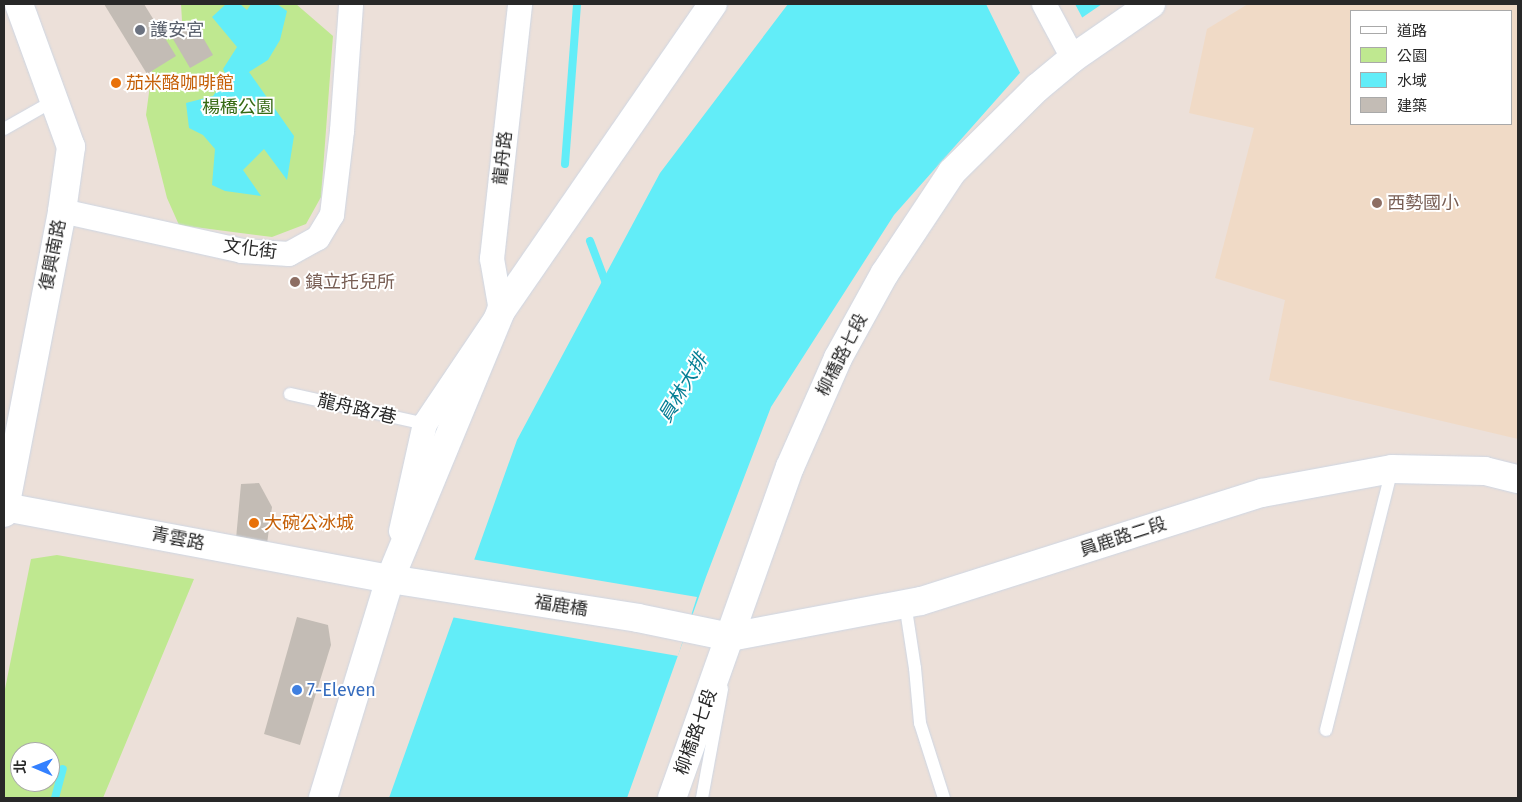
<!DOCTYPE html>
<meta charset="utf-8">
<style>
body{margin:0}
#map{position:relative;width:1522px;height:802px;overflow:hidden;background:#ece0d9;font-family:"Fira Sans","Noto Sans TC",sans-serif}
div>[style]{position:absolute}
.education>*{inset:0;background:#f0dac6}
.green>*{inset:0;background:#bfe890}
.water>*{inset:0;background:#62edf8}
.pier>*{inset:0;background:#ece0d9}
.stream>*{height:8px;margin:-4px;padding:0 4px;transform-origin:4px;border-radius:4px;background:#62edf8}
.building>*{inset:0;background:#c3bcb5}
.roads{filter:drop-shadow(0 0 1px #ced6e3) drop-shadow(0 0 1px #ced6e3)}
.service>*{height:12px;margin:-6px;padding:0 6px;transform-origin:6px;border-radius:6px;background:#fff}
.minor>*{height:24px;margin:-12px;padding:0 12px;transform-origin:12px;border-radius:12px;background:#fff}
.tertiary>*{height:28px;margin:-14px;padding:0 14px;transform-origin:14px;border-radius:14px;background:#fff}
.secondary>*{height:28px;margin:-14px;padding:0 14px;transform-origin:14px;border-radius:14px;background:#fff}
.dots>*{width:14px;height:14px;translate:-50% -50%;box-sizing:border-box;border:2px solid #fff;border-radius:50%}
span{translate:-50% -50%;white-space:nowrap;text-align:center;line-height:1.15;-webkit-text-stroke:4px #fff;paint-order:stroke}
.worship-label{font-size:18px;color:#5b616d}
.left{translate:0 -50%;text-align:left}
.food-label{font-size:18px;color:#c56008}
.park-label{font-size:18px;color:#366a14}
.street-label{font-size:18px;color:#282828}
.education-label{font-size:18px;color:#785e54}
.shop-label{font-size:18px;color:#366cbe}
.water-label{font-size:19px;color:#047e94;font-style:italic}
.frame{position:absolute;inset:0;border:5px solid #282828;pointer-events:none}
.legend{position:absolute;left:1350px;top:10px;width:162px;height:115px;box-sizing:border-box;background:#fff;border:1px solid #a9a9a9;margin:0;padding:6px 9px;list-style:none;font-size:15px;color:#282828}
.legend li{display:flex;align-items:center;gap:10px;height:25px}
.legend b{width:25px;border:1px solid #a9a9a9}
.north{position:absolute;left:10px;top:742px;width:50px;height:50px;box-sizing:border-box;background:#fff;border:1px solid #a9a9a9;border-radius:50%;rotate:271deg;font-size:14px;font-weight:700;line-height:20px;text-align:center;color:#282828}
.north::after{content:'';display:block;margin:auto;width:18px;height:22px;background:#3380ff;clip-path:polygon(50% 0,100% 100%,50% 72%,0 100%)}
</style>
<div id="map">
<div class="education">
<i style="clip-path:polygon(evenodd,1248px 4px,1518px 4px,1518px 439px,1269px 380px,1285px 300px,1215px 278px,1254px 128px,1189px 113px,1207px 29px,1248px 4px,1351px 11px,1511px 11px,1511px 124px,1351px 124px,1351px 11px)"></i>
</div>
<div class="green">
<i style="clip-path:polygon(181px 4px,296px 4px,333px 36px,321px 197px,306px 224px,272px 237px,179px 225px,167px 198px,146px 115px,156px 40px,182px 21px)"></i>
<i style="clip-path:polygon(evenodd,57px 555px,194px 579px,103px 798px,4px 798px,4px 694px,31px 559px,57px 555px,20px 752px,50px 752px,50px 782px,20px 782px,20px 752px)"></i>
</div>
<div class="water">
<i style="clip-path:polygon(226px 4px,240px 4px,247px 10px,251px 4px,277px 4px,287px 11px,280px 40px,268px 60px,249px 72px,294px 136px,287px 180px,264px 149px,243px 170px,261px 196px,225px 191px,212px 185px,215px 149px,203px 135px,189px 128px,186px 103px,213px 96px,227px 77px,223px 69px,237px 47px,212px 17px)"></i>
<i style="clip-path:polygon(788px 4px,1102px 4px,1048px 41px,894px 215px,771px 407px,706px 577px,627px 798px,389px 798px,517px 440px,660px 173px)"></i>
</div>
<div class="pier">
<i style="clip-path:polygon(986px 4px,1075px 4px,1083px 19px,1050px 43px,1021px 75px)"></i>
<i style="clip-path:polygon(471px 559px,697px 597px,678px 656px,451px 617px)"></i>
</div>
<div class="stream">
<i style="left:565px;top:164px;width:160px;rotate:-85.7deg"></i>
<i style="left:590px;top:241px;width:48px;rotate:69.3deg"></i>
<i style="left:55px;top:798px;width:30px;rotate:-75deg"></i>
</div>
<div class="building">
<i style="clip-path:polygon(104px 4px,144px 4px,176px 56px,147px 74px)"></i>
<i style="clip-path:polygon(193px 20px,213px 55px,190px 68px,170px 34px)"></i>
<i style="clip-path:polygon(259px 483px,272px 507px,267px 544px,236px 539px,241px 484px)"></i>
<i style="clip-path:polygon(297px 617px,328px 625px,331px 645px,300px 745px,264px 734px)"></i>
</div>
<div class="roads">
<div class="service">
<i style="left:4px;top:129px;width:59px;rotate:-29.6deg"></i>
<i style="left:290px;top:394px;width:138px;rotate:12.5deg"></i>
<i style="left:905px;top:603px;width:66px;rotate:81.3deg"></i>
<i style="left:915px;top:668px;width:55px;rotate:84.8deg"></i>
<i style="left:920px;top:723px;width:79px;rotate:72.3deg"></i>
<i style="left:1326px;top:730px;width:269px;rotate:-75.8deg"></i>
<i style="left:702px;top:798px;width:111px;rotate:-79.6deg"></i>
</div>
<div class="minor">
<i style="left:1044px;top:4px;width:61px;rotate:61.8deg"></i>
<i style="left:62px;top:211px;width:184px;rotate:12.5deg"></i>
<i style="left:242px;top:251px;width:47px;rotate:3.7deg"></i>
<i style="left:289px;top:254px;width:33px;rotate:-29deg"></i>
<i style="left:318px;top:238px;width:27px;rotate:-59deg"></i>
<i style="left:332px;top:215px;width:85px;rotate:-83.2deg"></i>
<i style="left:342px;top:131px;width:127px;rotate:-85.9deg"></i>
<i style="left:401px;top:531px;width:110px;rotate:-77.4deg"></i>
<i style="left:425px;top:424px;width:136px;rotate:-56.1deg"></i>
<i style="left:501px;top:311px;width:53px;rotate:-99.8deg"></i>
<i style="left:492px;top:259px;width:257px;rotate:-83.7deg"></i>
</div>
<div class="tertiary">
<i style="left:5px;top:507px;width:392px;rotate:10.6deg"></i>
<i style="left:4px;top:513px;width:308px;rotate:-79.1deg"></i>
<i style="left:62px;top:211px;width:65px;rotate:-82deg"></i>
<i style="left:71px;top:147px;width:152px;rotate:-110deg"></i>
</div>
<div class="secondary">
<i style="left:390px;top:579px;width:251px;rotate:8.9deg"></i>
<i style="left:638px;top:618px;width:94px;rotate:11.7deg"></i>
<i style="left:730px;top:637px;width:194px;rotate:-10.7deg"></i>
<i style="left:921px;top:601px;width:358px;rotate:-17.6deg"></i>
<i style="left:1262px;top:493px;width:132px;rotate:-10.5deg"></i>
<i style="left:1392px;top:469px;width:93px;rotate:1.2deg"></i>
<i style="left:1485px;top:471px;width:34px;rotate:14deg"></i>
<i style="left:323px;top:798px;width:229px;rotate:-73deg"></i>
<i style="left:390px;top:579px;width:290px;rotate:-67.5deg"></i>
<i style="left:501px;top:311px;width:373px;rotate:-55.4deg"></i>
<i style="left:672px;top:798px;width:351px;rotate:-70.4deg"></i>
<i style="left:790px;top:467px;width:119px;rotate:-66.2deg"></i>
<i style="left:838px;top:358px;width:97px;rotate:-61.1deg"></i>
<i style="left:885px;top:273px;width:121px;rotate:-56.4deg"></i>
<i style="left:952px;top:172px;width:120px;rotate:-44.7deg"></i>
<i style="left:1037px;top:88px;width:47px;rotate:-39.8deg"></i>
<i style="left:1073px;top:58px;width:95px;rotate:-34.7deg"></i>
</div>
</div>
<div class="dots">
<i style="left:140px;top:30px;background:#6b7280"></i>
<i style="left:116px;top:83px;background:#e8710a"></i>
<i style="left:1377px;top:203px;background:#8d6e63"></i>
<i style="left:295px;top:282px;background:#8d6e63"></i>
<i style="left:254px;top:523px;background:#e8710a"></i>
<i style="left:297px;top:690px;background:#3f7fe0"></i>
</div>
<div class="worship-label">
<span class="left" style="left:150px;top:30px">護安宮</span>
</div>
<div class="food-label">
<span class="left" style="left:126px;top:83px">茄米酪咖啡館</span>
<span class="left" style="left:264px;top:523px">大碗公冰城</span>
</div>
<div class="park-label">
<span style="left:238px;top:107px">楊橋公園</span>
</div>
<div class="street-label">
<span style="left:503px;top:158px;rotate:-84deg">龍舟路</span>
<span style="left:250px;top:249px;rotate:7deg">文化街</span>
<span style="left:53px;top:255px;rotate:-79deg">復興南路</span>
<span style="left:842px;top:355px;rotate:-63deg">柳橋路七段</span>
<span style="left:357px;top:409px;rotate:13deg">龍舟路7巷</span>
<span style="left:1123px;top:537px;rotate:-18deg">員鹿路二段</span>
<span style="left:178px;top:539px;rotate:11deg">青雲路</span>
<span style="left:561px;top:606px;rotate:9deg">福鹿橋</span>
<span style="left:696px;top:732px;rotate:-70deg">柳橋路七段</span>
</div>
<div class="education-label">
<span class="left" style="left:1387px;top:203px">西勢國小</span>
<span class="left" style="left:305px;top:282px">鎮立托兒所</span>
</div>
<div class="shop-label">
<span class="left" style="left:307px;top:690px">7-Eleven</span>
</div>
<div class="water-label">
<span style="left:683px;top:388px;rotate:-59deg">員林大排</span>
</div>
<div class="frame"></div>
<ul class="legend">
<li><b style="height:6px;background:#fff"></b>道路</li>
<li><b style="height:14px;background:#bfe890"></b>公園</li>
<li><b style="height:14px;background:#62edf8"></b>水域</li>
<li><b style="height:14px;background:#c3bcb5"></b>建築</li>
</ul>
<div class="north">北</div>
</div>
